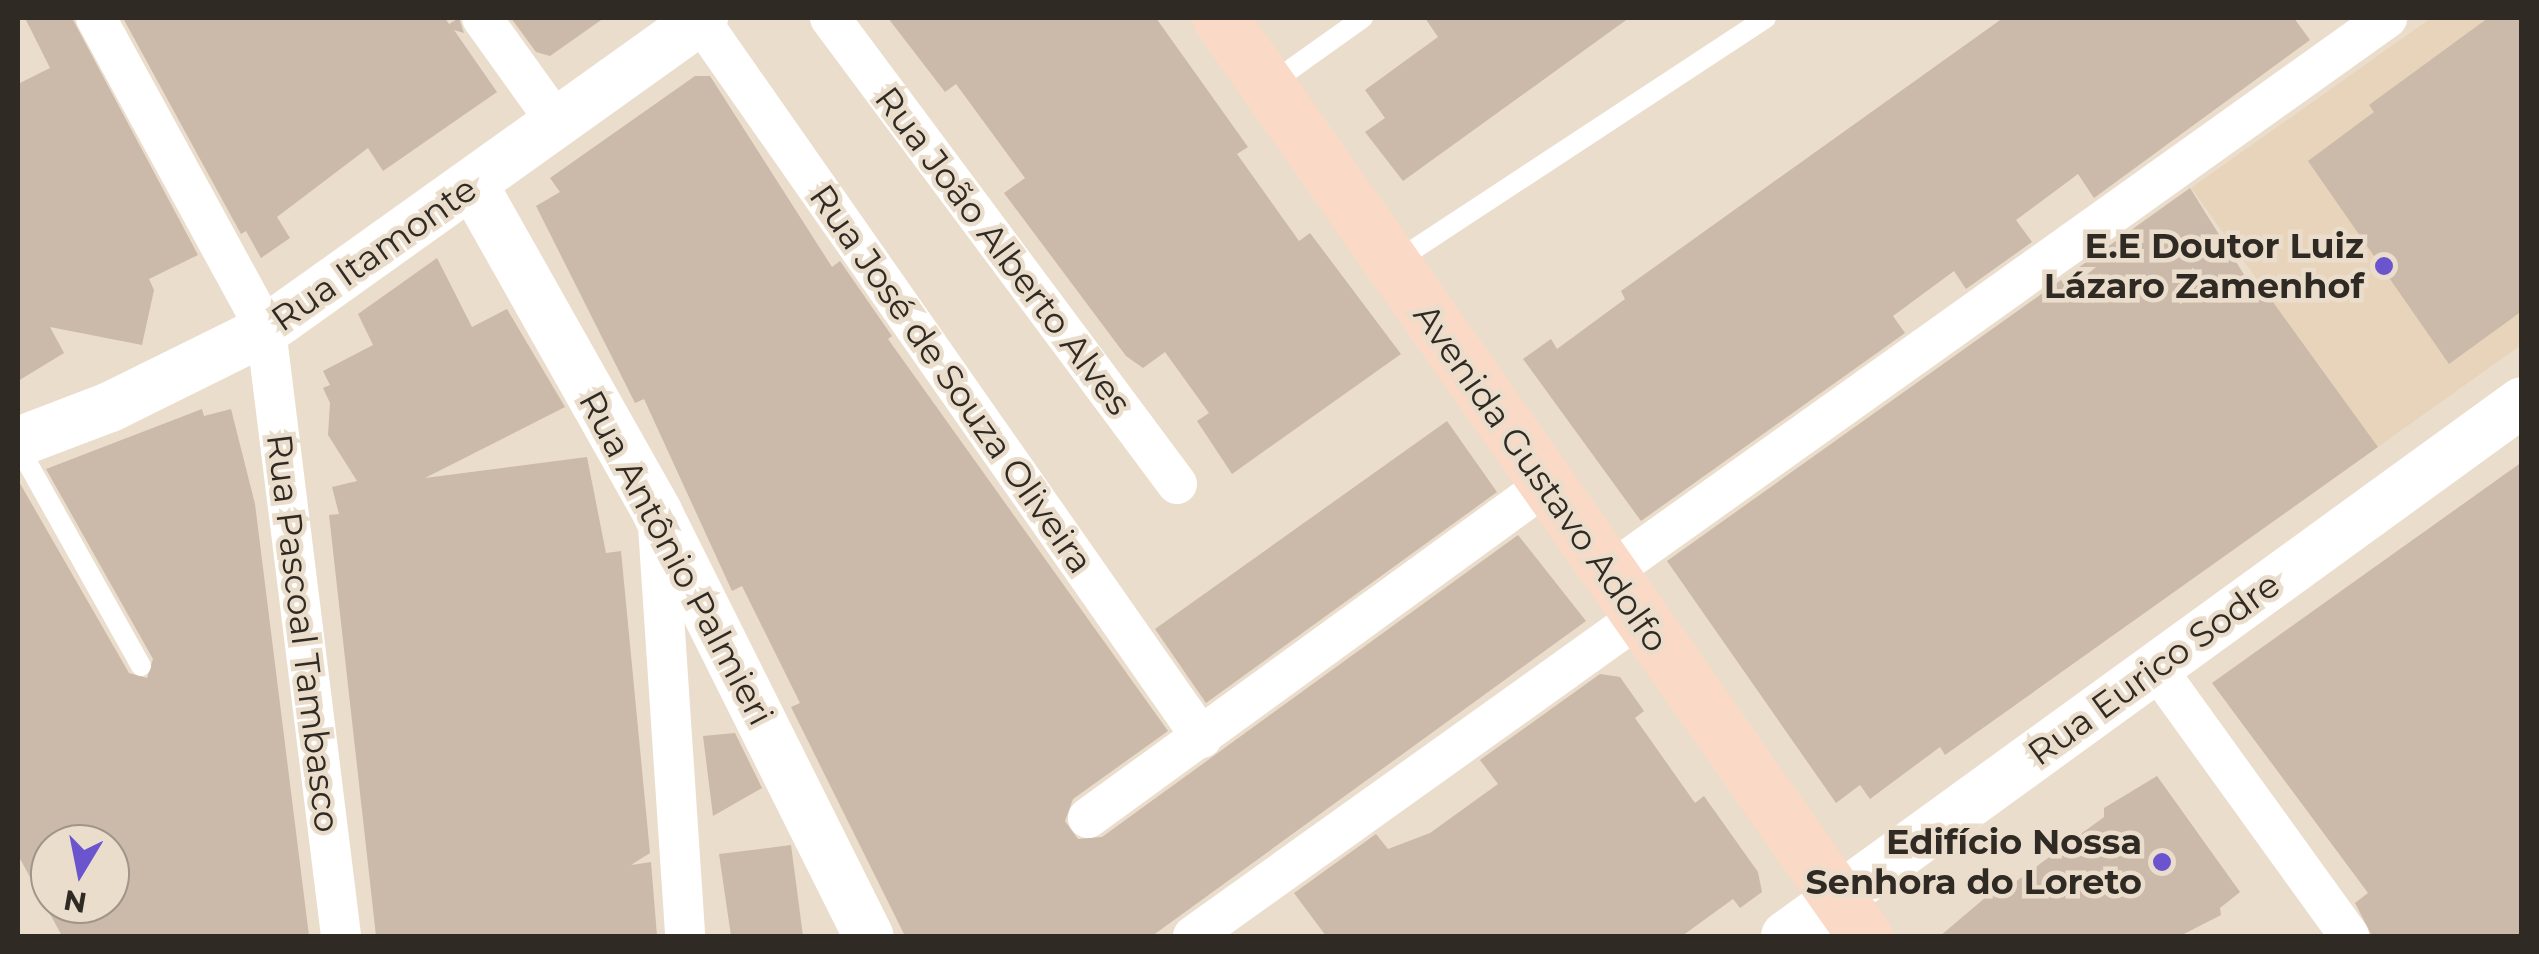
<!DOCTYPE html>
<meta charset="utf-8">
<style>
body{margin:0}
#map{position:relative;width:2539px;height:954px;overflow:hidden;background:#ebddcb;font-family:Montserrat,sans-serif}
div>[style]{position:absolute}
.built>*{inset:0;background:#e7d4bb}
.building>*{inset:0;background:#cbb9aa}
.service>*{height:20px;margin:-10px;padding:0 10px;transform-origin:10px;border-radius:10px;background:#fff}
.minor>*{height:40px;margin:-20px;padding:0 20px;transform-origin:20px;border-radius:20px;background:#fff}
.tertiary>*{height:50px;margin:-25px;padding:0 25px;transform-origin:25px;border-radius:25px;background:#fff}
.secondary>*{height:55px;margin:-27.5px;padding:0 27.5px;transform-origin:27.5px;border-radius:27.5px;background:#fadac6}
.dots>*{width:28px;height:28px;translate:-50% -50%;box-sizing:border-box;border:5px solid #ebddcb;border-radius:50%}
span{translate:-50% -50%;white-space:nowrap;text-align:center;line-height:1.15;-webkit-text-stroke:9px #ebddcb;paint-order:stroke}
.poi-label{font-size:35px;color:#2f2a23;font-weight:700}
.right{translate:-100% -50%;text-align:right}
.street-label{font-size:35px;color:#2f2a23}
.frame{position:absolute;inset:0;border:20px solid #2f2a23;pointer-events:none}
.north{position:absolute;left:30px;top:824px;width:100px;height:100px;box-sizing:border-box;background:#ebddcb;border:2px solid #a09588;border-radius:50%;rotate:190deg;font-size:28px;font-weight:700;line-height:40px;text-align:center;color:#2f2a23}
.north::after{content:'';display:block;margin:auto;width:35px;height:45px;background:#6b55cf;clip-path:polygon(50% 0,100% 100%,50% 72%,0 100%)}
</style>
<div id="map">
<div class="built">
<i style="clip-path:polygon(2431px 18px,2521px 18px,2521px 345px,2378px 447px,2191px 188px)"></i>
</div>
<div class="building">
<i style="clip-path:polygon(25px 18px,72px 18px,198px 255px,149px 279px,154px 290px,142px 345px,50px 327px,64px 353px,18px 381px,18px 84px,50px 68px)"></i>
<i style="clip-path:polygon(123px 18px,445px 18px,449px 24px,459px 18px,464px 33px,454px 30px,497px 92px,383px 171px,368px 148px,277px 217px,290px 238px,261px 258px,246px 231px,241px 234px)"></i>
<i style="clip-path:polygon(511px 18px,604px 18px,550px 56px,536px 52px)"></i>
<i style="clip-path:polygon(888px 18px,1156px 18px,1248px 147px,1237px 154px,1299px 241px,1310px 233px,1401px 354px,1232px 474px,1197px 421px,1209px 413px,1165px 352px,1143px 368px,1126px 356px,1004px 193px,1025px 178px,956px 84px,945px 92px)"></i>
<i style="clip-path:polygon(1425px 18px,1629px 18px,1403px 181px,1365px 132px,1385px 118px,1365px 90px,1438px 37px)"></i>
<i style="clip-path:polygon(2003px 18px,2294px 18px,2310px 40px,2094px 198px,2078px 174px,2016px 220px,2032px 242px,1966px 289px,1954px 271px,1893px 316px,1905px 333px,1641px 521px,1523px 359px,1551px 339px,1557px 349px,1625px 299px,1621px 291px)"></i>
<i style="clip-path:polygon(2488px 18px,2522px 18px,2522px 311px,2449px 364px,2308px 161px,2374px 112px,2369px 105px)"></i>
<i style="clip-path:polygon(695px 76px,710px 76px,832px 267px,840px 261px,892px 336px,888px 339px,1168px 731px,1073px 799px,1065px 821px,1078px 839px,1102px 837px,1518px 535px,1586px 621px,1152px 936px,905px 936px,791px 707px,800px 703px,742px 586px,732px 591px,644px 399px,635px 403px,536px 206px,560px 192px,550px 178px)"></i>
<i style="clip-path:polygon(2190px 188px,2253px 289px,2260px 284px,2378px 447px,1945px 755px,1940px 747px,1870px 799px,1860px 785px,1836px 803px,1667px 561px)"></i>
<i style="clip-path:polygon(437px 258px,472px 327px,507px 309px,565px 407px,425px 478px,587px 457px,606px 553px,621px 551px,650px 853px,631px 865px,651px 862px,657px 936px,376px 936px,329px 515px,339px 514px,332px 487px,357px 481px,328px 435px,330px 403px,323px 388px,330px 385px,323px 371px,373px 345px,358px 314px)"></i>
<i style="clip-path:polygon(evenodd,202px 409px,204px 416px,231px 409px,255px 504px,309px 936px,62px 936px,18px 855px,18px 480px,129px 673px,147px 678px,153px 659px,46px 469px,202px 409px,50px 844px,110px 844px,110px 904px,50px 904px,50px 844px)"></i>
<i style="clip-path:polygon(1447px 421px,1497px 492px,1206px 703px,1155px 629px)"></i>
<i style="clip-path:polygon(2522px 462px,2522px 936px,2372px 936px,2355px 903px,2368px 893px,2212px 683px)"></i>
<i style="clip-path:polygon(1600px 674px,1620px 677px,1644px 711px,1635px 718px,1695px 803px,1704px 796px,1758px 872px,1762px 892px,1740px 908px,1733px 899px,1682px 936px,1326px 936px,1294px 893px,1376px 834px,1388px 849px,1430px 833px,1498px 784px,1480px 760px)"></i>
<i style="clip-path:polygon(735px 733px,762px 788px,713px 816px,703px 736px)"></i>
<i style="clip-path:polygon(2157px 776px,2240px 892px,2220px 908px,2221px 915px,2180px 936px,1940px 936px,2005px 881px,2011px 885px,2104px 817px,2104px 808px)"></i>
<i style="clip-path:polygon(791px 845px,803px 936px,731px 936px,719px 854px)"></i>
</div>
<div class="service">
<i style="left:1270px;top:84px;width:114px;rotate:-35.4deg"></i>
<i style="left:1393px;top:263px;width:446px;rotate:-33.3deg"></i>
<i style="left:18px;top:446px;width:252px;rotate:60.8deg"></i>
</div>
<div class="minor">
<i style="left:96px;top:18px;width:355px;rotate:61.4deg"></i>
<i style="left:266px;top:330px;width:611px;rotate:82.94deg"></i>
<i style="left:482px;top:18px;width:130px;rotate:54.4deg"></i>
<i style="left:830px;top:18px;width:581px;rotate:53.33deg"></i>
<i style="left:700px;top:20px;width:876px;rotate:55.04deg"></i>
<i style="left:658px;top:526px;width:411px;rotate:86.2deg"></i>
<i style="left:1609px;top:573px;width:956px;rotate:-35.5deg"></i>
<i style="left:2156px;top:668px;width:330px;rotate:54.2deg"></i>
<i style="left:1088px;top:818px;width:566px;rotate:-36.02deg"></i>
<i style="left:1193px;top:936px;width:548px;rotate:-35.57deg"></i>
</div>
<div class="tertiary">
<i style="left:473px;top:185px;width:375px;rotate:60.6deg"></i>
<i style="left:657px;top:512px;width:474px;rotate:63.5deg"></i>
<i style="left:18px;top:442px;width:98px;rotate:-20.8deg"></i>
<i style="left:110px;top:407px;width:174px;rotate:-26.3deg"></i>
<i style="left:266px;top:330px;width:537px;rotate:-35.53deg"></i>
<i style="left:1786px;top:936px;width:909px;rotate:-35.96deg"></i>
</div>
<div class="secondary">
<i style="left:1220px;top:18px;width:1122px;rotate:54.91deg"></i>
</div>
<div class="dots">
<i style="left:2384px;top:266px;background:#6b55cf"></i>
<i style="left:2162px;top:862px;background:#6b55cf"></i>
</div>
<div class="poi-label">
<span class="right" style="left:2364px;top:266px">E.E Doutor Luiz<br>Lázaro Zamenhof</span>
<span class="right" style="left:2142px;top:862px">Edifício Nossa<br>Senhora do Loreto</span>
</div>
<div class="street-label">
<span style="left:1003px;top:251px;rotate:53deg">Rua João Alberto Alves</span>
<span style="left:374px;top:254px;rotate:-35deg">Rua Itamonte</span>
<span style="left:951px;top:379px;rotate:55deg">Rua José de Souza Oliveira</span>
<span style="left:1541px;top:478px;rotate:55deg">Avenida Gustavo Adolfo</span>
<span style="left:676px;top:558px;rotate:62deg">Rua Antônio Palmieri</span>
<span style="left:303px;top:633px;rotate:83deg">Rua Pascoal Tambasco</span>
<span style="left:2154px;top:669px;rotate:-36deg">Rua Eurico Sodre</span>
</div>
<div class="frame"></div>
<div class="north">N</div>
</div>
